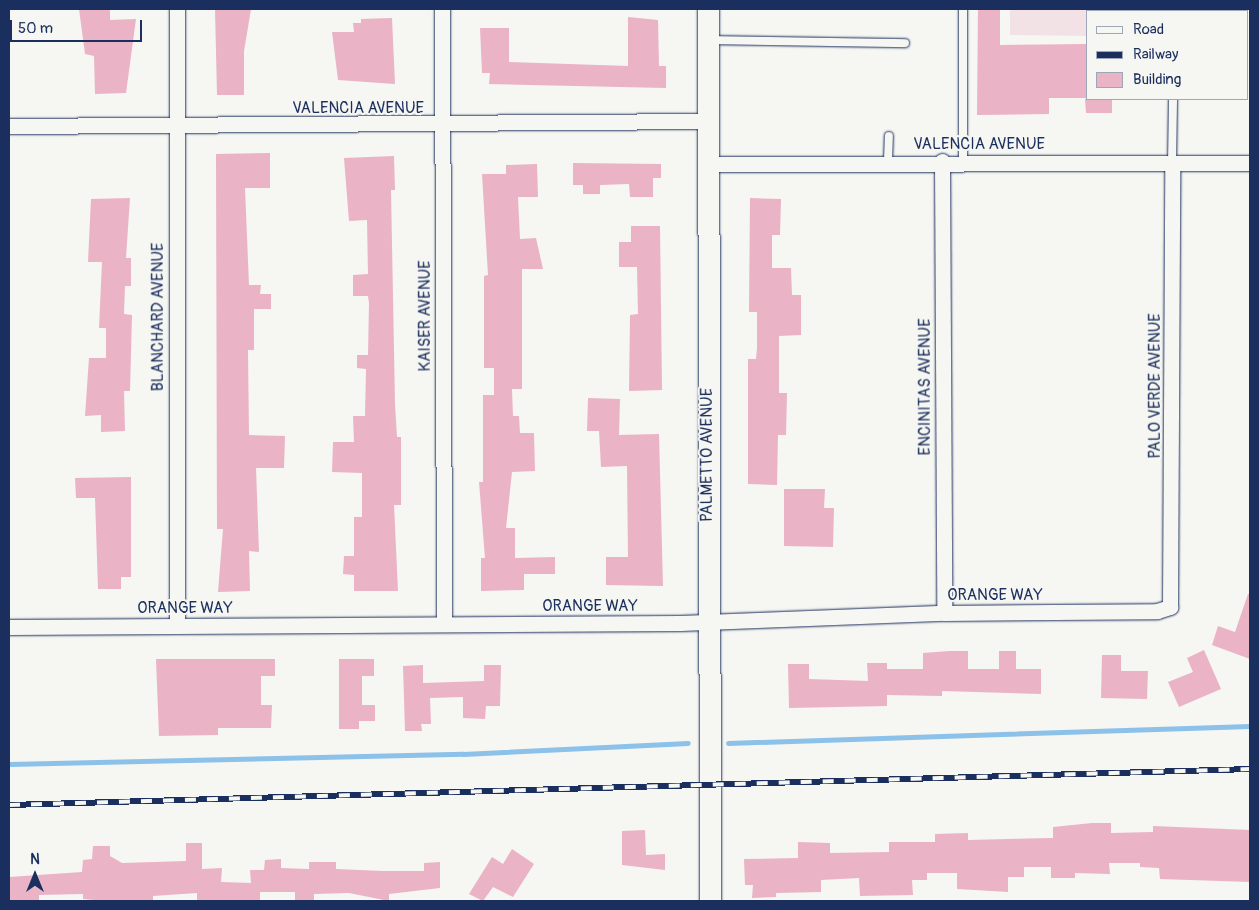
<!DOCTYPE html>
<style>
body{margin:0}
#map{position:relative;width:1259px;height:910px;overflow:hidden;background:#f6f6f2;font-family:Pangolin,sans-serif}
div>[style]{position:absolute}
.built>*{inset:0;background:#f3e2e5}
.stream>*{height:5px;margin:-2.5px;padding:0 2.5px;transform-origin:2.5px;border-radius:2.5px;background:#8cc1e9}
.building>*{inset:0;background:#ebb3c6}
.roads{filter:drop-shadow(0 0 1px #1b2f5e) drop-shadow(0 0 1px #1b2f5e)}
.lane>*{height:8px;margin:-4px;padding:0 4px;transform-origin:4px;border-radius:4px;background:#f6f6f2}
.street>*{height:15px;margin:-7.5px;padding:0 7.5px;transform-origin:7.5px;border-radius:7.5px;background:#f6f6f2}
.secondary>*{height:21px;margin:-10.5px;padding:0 10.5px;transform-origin:10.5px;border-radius:10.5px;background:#f6f6f2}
.rail>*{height:5.5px;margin-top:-2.75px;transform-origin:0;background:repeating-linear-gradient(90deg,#f6f6f2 0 11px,#1b2f5e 0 22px);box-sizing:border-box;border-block:1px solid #1b2f5e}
span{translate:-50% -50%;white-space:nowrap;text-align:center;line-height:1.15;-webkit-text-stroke:4px #f6f6f2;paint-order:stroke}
.street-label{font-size:16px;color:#1b2f5e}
.frame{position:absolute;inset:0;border:10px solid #1b2f5e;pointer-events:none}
.legend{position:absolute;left:1086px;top:10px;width:162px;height:90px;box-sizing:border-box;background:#f6f6f2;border:1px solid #9ea6b7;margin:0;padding:6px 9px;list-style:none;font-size:15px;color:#1b2f5e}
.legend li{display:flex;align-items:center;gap:10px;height:25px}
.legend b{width:25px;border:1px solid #9ea6b7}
.north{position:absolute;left:10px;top:850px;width:50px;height:50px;-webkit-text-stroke:4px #f6f6f2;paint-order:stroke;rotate:0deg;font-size:14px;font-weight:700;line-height:20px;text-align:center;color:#1b2f5e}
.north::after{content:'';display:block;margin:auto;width:18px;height:22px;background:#1b2f5e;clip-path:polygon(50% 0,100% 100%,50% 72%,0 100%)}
.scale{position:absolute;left:10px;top:20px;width:132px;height:22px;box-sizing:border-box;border:2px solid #1b2f5e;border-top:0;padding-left:6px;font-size:15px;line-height:18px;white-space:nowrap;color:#1b2f5e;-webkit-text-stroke:4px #f6f6f2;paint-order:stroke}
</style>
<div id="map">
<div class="built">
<i style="clip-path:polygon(1010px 9px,1120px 9px,1120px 11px,1088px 11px,1088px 36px,1010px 35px)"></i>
</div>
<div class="stream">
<i style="left:728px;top:743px;width:522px;rotate:-1.87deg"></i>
<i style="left:9px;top:764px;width:454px;rotate:-1.3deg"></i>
<i style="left:463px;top:754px;width:225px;rotate:-2.8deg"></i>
</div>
<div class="building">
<i style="clip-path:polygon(79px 9px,110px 9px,110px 20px,136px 19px,126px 93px,95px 94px,94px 56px,85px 54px)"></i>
<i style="clip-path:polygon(215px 9px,251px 9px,244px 51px,244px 95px,217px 95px)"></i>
<i style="clip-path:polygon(978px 9px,1000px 9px,1000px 45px,1088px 44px,1088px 98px,1049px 98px,1049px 114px,977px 115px)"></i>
<i style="clip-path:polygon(628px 17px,658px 20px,659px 66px,666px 66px,666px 88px,489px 84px,490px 73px,482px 73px,480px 28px,509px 28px,509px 62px,628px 66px)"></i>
<i style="clip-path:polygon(392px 18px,395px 84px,338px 80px,332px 32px,354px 32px,353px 23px,361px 23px,361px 19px)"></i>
<i style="clip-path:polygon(1085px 99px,1112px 99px,1112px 113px,1086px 113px)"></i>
<i style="clip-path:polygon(270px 153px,270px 188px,245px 188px,249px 285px,261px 285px,260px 294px,271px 294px,271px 309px,254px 309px,254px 350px,248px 350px,249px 435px,285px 436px,284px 468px,256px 468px,259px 552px,249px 551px,250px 591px,218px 592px,223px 529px,217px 529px,216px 154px)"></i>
<i style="clip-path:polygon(394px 156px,395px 190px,391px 190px,395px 404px,397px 437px,401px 437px,401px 505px,394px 505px,398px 591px,354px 591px,354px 575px,343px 574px,344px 556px,354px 556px,354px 517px,362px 517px,362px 473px,332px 472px,333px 442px,354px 442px,353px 416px,365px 416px,366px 369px,357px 368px,357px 355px,368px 355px,369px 303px,368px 296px,353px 296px,353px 275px,368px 274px,367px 220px,349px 221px,344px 158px)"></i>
<i style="clip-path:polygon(573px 163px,661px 164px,661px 178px,653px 178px,653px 197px,630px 197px,629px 184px,600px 185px,600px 194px,583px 194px,583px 185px,573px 185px)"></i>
<i style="clip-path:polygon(537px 164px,538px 197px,518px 197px,520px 239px,536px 238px,543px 269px,522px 269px,522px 389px,512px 389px,513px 416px,519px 416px,520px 433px,534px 433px,535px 471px,512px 472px,506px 528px,515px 528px,515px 558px,555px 557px,555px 574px,524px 574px,524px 590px,481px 591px,481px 558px,485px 558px,479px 482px,483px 482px,483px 395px,494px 395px,494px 368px,484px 368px,484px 276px,488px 275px,482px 174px,506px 174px,506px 165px)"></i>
<i style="clip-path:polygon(130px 198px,126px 258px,131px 258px,131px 286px,125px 286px,124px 314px,132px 315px,130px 391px,124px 391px,125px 431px,101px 432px,101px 415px,85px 416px,89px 358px,106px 358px,106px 328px,99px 328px,102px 262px,88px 262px,91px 199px)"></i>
<i style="clip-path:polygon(750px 198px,781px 199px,780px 235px,772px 235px,772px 268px,791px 268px,792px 295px,801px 295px,801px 335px,779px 336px,779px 393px,787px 393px,786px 435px,778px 435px,777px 485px,748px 484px,748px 359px,756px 359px,757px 348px,757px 312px,749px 312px)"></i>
<i style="clip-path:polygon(631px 226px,660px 226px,662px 390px,629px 391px,630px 315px,638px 314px,637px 267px,619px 267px,619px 242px,631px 242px)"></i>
<i style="clip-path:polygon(588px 398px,620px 399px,619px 435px,659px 434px,663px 586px,606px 585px,606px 557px,628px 557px,627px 466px,601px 467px,599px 431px,587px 431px)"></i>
<i style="clip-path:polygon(131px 477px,131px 577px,121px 577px,121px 589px,98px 589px,95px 498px,76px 498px,75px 478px)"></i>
<i style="clip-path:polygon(784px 489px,825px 489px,824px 508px,834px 508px,833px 547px,784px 546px)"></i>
<i style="clip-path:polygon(1248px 594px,1250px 594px,1250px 659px,1212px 645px,1218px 626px,1235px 632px)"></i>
<i style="clip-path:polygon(1204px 650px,1221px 689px,1179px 707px,1168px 682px,1193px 672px,1187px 658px)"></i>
<i style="clip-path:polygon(949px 651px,968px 651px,968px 669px,999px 669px,999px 651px,1016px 651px,1016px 669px,1041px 669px,1041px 694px,942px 691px,942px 696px,887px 695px,887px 706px,789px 708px,788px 664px,809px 664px,809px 679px,868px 681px,867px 663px,887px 663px,887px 669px,923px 669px,923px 653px)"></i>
<i style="clip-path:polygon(1102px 655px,1121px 655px,1121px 671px,1148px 671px,1147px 699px,1101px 698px)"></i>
<i style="clip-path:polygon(156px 659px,275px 659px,275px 676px,261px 676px,261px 705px,272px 705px,271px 728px,218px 728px,218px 735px,159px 736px)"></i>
<i style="clip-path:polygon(339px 659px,374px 659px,374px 676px,362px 676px,362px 705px,375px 705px,375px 721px,359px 721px,359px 729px,339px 729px)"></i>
<i style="clip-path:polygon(423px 665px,423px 683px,484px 681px,484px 665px,501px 665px,500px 706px,486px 706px,485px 719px,463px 718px,463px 697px,430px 698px,431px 724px,421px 724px,422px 731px,405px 731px,403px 666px)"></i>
<i style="clip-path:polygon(1092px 823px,1111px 823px,1111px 833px,1153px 832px,1153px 826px,1250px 830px,1250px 882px,1160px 879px,1159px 868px,1140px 867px,1140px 863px,1109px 863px,1110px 874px,1075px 873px,1075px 878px,1051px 878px,1051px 867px,1024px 867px,1024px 877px,1008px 877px,1008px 892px,957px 889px,957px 873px,927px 873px,927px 880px,912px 880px,913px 895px,860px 896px,859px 878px,821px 880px,821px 892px,776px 893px,776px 897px,752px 898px,753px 885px,745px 885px,744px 859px,798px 858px,798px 842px,830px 843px,830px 853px,889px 852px,889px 842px,935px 842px,935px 834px,968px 833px,968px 840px,1053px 838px,1053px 827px)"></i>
<i style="clip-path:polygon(645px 830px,646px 855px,665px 854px,665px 870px,622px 865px,622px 831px)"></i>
<i style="clip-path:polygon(186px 843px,202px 843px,202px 869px,222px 868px,221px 882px,251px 883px,250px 870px,264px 870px,265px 860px,281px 859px,281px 868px,309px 869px,309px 862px,336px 862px,336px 869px,383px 871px,424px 871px,424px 863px,440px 862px,440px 888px,389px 894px,389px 901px,349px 893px,314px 894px,314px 901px,295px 901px,295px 892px,260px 892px,260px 901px,197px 901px,197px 893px,153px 896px,153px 901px,105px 901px,83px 899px,83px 894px,39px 895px,39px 901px,9px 901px,9px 877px,82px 872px,83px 860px,92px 859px,93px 846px,110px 846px,110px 856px,122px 863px,186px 861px)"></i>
<i style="clip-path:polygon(512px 849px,534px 864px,513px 897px,493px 887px,483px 901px,469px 894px,492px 857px,503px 864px)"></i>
</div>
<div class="roads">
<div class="lane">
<i style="left:963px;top:9px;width:152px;rotate:90deg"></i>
<i style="left:1174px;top:9px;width:2px;rotate:90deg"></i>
<i style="left:710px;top:40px;width:195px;rotate:0.9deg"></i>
<i style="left:888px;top:161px;width:25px;rotate:-88deg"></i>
<i style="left:1172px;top:164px;width:65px;rotate:-89.1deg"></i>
</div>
<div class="street">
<i style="left:442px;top:9px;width:615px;rotate:89.81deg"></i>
<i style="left:9px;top:126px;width:698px;rotate:-0.41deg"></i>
<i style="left:942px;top:161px;width:452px;rotate:89.7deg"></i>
<i style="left:707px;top:164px;width:543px;rotate:-0.11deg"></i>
<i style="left:177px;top:626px;width:617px;rotate:-90deg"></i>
<i style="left:9px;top:627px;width:671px;rotate:-0.34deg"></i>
<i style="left:680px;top:623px;width:264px;rotate:-2.2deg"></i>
<i style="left:944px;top:613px;width:213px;rotate:-0.5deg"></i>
<i style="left:1157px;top:611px;width:14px;rotate:-17deg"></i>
<i style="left:1170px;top:607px;width:443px;rotate:-89.7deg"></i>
</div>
<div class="secondary">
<i style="left:708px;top:9px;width:892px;rotate:89.87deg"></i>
</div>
</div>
<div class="rail">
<i style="left:9px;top:805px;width:1242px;rotate:-1.66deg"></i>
</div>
<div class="street-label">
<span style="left:358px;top:108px">VALENCIA AVENUE</span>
<span style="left:979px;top:144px">VALENCIA AVENUE</span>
<span style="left:425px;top:316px;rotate:-90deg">KAISER AVENUE</span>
<span style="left:158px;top:317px;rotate:-90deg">BLANCHARD AVENUE</span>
<span style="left:1155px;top:386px;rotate:-90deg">PALO VERDE AVENUE</span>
<span style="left:925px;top:387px;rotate:-90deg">ENCINITAS AVENUE</span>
<span style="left:707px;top:455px;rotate:-90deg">PALMETTO AVENUE</span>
<span style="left:995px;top:595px">ORANGE WAY</span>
<span style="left:590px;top:606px">ORANGE WAY</span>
<span style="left:185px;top:608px">ORANGE WAY</span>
</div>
<div class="frame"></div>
<ul class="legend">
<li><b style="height:6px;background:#f6f6f2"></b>Road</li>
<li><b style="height:6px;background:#1b2f5e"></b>Railway</li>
<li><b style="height:14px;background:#ebb3c6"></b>Building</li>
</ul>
<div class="north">N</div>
<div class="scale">50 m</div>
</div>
